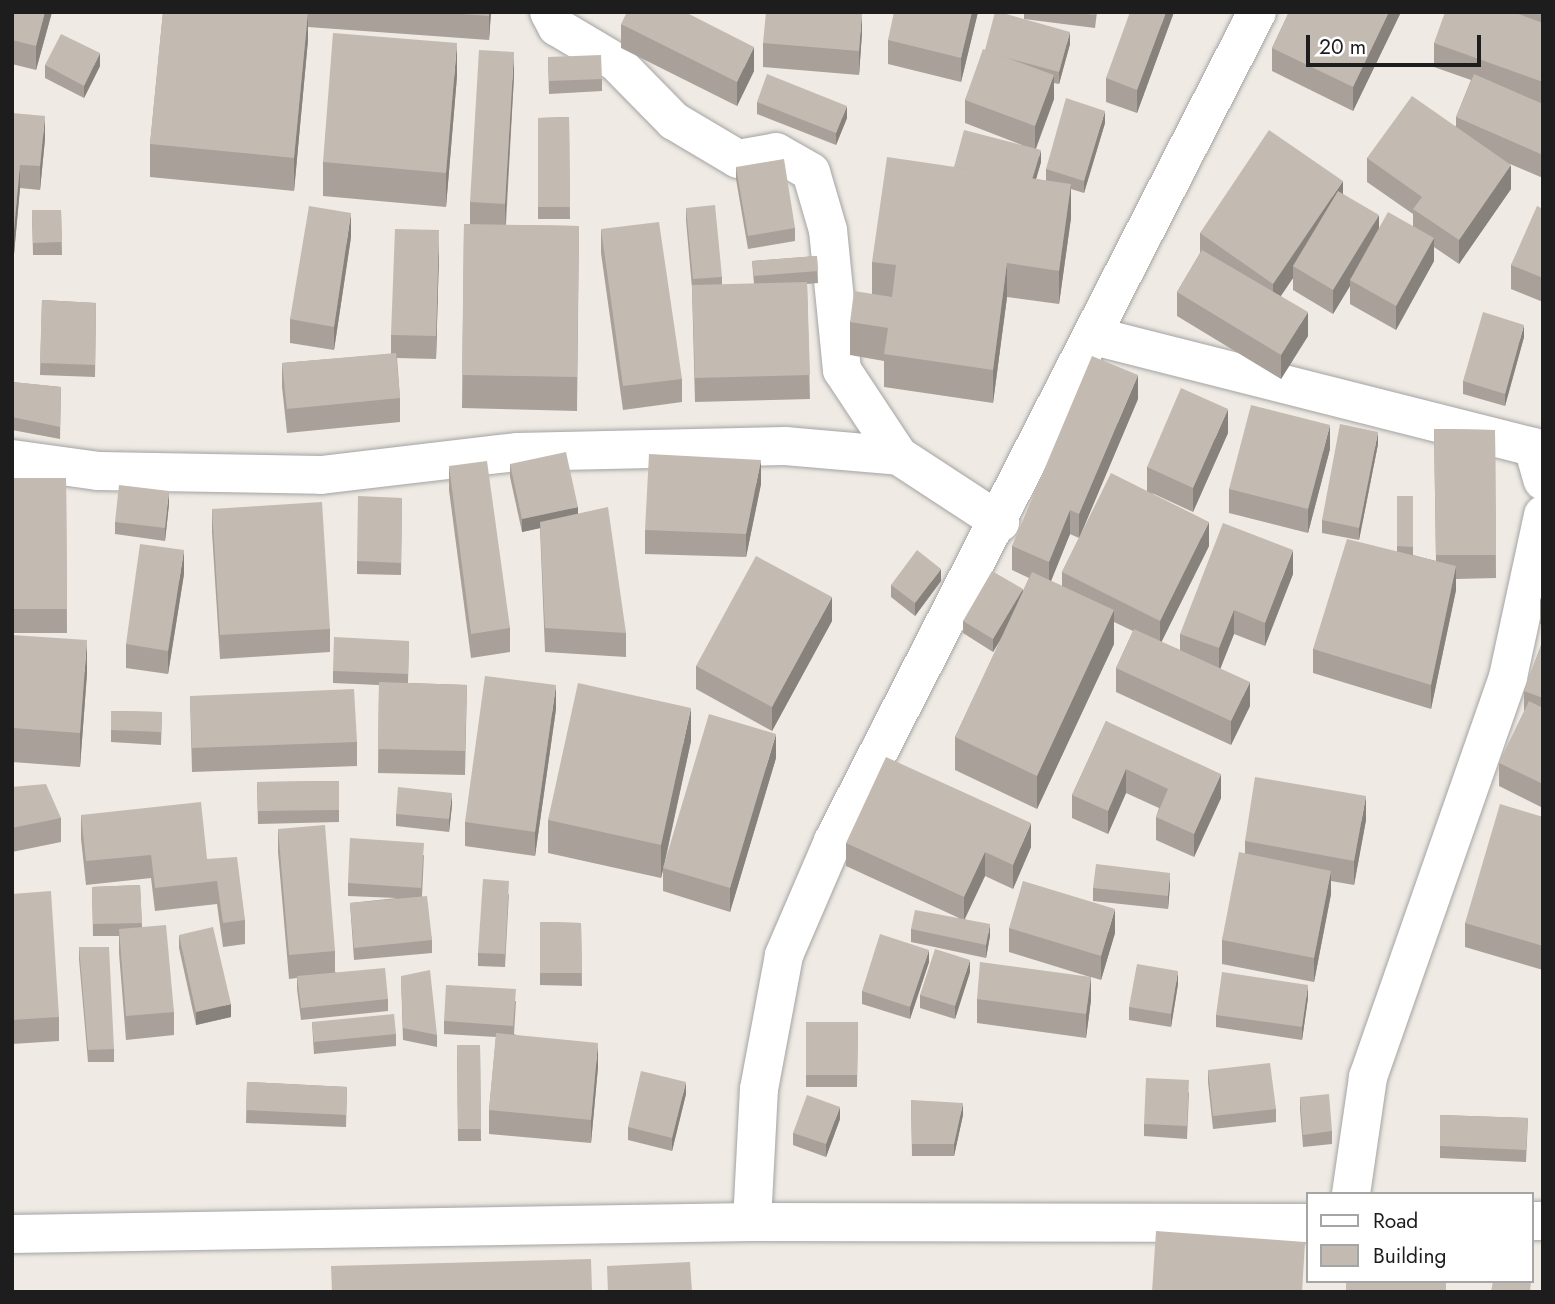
<!DOCTYPE html>
<style>
body{margin:0}
#map{position:relative;width:1555px;height:1304px;overflow:hidden;background:#efeae3;font-family:Jost,sans-serif}
div>[style]{position:absolute}
.roads{filter:drop-shadow(0 0 2px #a4a4a4) drop-shadow(0 0 2px #a4a4a4)}
.street>*{height:38px;margin:-19px;padding:0 19px;transform-origin:19px;border-radius:19px;background:#fff}
.wall>*{inset:0;background:#a8a099}
.shaded-wall>*{inset:0;background:#88827d}
.building>*{inset:0;background:#c3bab2}
span{translate:-50% -50%;white-space:nowrap;text-align:center;line-height:1.15;-webkit-text-stroke:5px #fff;paint-order:stroke}
.frame{position:absolute;inset:0;border:14px solid #1d1d1d;pointer-events:none}
.legend{position:absolute;left:1306px;top:1192px;width:228px;height:91px;box-sizing:border-box;background:#fff;border:2px solid #a5a5a5;margin:0;padding:9px 12px;list-style:none;font-size:21px;color:#1d1d1d}
.legend li{display:flex;align-items:center;gap:14px;height:35px}
.legend b{width:35px;border:2px solid #a5a5a5}
.scale{position:absolute;left:1306px;top:35px;width:175px;height:32px;box-sizing:border-box;border:4px solid #1d1d1d;border-top:0;padding-left:9px;font-size:21px;line-height:24px;white-space:nowrap;color:#1d1d1d;-webkit-text-stroke:5px #fff;paint-order:stroke}
</style>
<div id="map">
<div class="roads">
<div class="street">
<i style="left:549px;top:12px;width:17px;rotate:62deg"></i>
<i style="left:557px;top:27px;width:69px;rotate:30.7deg"></i>
<i style="left:616px;top:62px;width:83px;rotate:45.5deg"></i>
<i style="left:674px;top:121px;width:74px;rotate:30.7deg"></i>
<i style="left:738px;top:159px;width:39px;rotate:-10deg"></i>
<i style="left:776px;top:152px;width:40px;rotate:29.7deg"></i>
<i style="left:811px;top:172px;width:60px;rotate:73.7deg"></i>
<i style="left:828px;top:230px;width:141px;rotate:84.3deg"></i>
<i style="left:842px;top:370px;width:103px;rotate:56.5deg"></i>
<i style="left:899px;top:456px;width:121px;rotate:33.2deg"></i>
<i style="left:1094px;top:336px;width:453px;rotate:14.2deg"></i>
<i style="left:1533px;top:447px;width:35px;rotate:74deg"></i>
<i style="left:12px;top:459px;width:88px;rotate:7.9deg"></i>
<i style="left:99px;top:471px;width:222px;rotate:1deg"></i>
<i style="left:321px;top:475px;width:197px;rotate:-6.7deg"></i>
<i style="left:517px;top:452px;width:268px;rotate:-1.3deg"></i>
<i style="left:785px;top:446px;width:114px;rotate:5deg"></i>
<i style="left:1351px;top:1194px;width:118px;rotate:-81.7deg"></i>
<i style="left:1368px;top:1077px;width:424px;rotate:-70.7deg"></i>
<i style="left:1508px;top:677px;width:166px;rotate:-77.8deg"></i>
<i style="left:1532px;top:1221px;width:11px"></i>
<i style="left:752px;top:1222px;width:133px;rotate:-87deg"></i>
<i style="left:759px;top:1089px;width:136px;rotate:-79.4deg"></i>
<i style="left:784px;top:955px;width:124px;rotate:-66.7deg"></i>
<i style="left:833px;top:841px;width:931px;rotate:-62.91deg"></i>
<i style="left:12px;top:1234px;width:740px;rotate:-0.93deg"></i>
<i style="left:752px;top:1222px;width:556px;rotate:0.1deg"></i>
</div>
</div>
<div class="wall">
<i style="clip-path:polygon(12px 12px,52px 12px,36px 70px,12px 64px)"></i>
<i style="clip-path:polygon(163px 12px,491px 12px,489px 40px,308px 27px,308px 40px,294px 191px,150px 177px,150px 144px)"></i>
<i style="clip-path:polygon(978px 12px,961px 82px,888px 64px,888px 40px)"></i>
<i style="clip-path:polygon(1024px 12px,1097px 12px,1095px 28px,1024px 19px)"></i>
<i style="clip-path:polygon(1174px 12px,1137px 113px,1106px 102px,1106px 78px)"></i>
<i style="clip-path:polygon(1289px 12px,1401px 12px,1353px 111px,1272px 71px,1272px 48px)"></i>
<i style="clip-path:polygon(1516px 12px,1543px 12px,1543px 178px,1510px 164px,1511px 189px,1459px 264px,1434px 247px,1434px 261px,1396px 330px,1350px 304px,1350px 286px,1333px 314px,1293px 290px,1293px 278px,1281px 296px,1308px 336px,1281px 379px,1177px 316px,1177px 292px,1200px 253px,1200px 233px,1343px 194px,1379px 229px,1413px 226px,1413px 214px,1367px 182px,1367px 158px,1456px 126px,1456px 117px,1471px 80px,1434px 67px,1434px 43px)"></i>
<i style="clip-path:polygon(621px 24px,754px 71px,737px 106px,621px 48px)"></i>
<i style="clip-path:polygon(862px 33px,859px 75px,763px 67px,763px 43px)"></i>
<i style="clip-path:polygon(1070px 44px,1059px 84px,1054px 83px,1054px 99px,1036px 149px,1041px 162px,1036px 179px,1046px 181px,1046px 169px,1105px 123px,1084px 193px,1071px 189px,1071px 218px,1059px 304px,1007px 297px,993px 403px,884px 387px,884px 361px,850px 355px,850px 322px,872px 294px,872px 262px,954px 167px,1022px 145px,965px 123px,965px 100px,985px 50px)"></i>
<i style="clip-path:polygon(548px 57px,602px 79px,602px 91px,549px 94px)"></i>
<i style="clip-path:polygon(45px 65px,100px 66px,84px 98px,45px 78px)"></i>
<i style="clip-path:polygon(457px 76px,446px 207px,323px 196px,323px 162px)"></i>
<i style="clip-path:polygon(514px 76px,506px 225px,579px 226px,577px 411px,462px 408px,464px 224px,470px 224px,470px 202px)"></i>
<i style="clip-path:polygon(757px 102px,847px 118px,836px 145px,757px 114px)"></i>
<i style="clip-path:polygon(12px 113px,45px 139px,40px 190px,20px 188px,14px 254px,12px 254px)"></i>
<i style="clip-path:polygon(569px 117px,570px 219px,538px 219px,538px 118px)"></i>
<i style="clip-path:polygon(736px 167px,795px 228px,795px 241px,748px 249px,736px 179px)"></i>
<i style="clip-path:polygon(686px 208px,722px 277px,722px 285px,754px 284px,752px 261px,817px 256px,818px 283px,807px 284px,810px 399px,695px 402px,692px 288px,686px 220px)"></i>
<i style="clip-path:polygon(1543px 209px,1543px 302px,1511px 289px,1511px 265px)"></i>
<i style="clip-path:polygon(32px 210px,61px 210px,62px 255px,33px 255px)"></i>
<i style="clip-path:polygon(601px 229px,682px 379px,682px 402px,623px 410px,601px 253px)"></i>
<i style="clip-path:polygon(351px 237px,334px 350px,290px 343px,290px 319px)"></i>
<i style="clip-path:polygon(439px 254px,436px 359px,397px 358px,400px 398px,400px 422px,287px 433px,282px 387px,282px 363px,391px 354px,391px 335px)"></i>
<i style="clip-path:polygon(42px 300px,96px 303px,95px 377px,40px 375px)"></i>
<i style="clip-path:polygon(1524px 337px,1505px 406px,1463px 394px,1463px 381px)"></i>
<i style="clip-path:polygon(12px 382px,61px 387px,60px 439px,12px 430px)"></i>
<i style="clip-path:polygon(evenodd,1138px 399px,1081px 534px,1147px 491px,1147px 467px,1228px 433px,1193px 512px,1152px 493px,1209px 546px,1161px 642px,1180px 650px,1180px 634px,1293px 574px,1265px 646px,1234px 634px,1220px 669px,1250px 706px,1231px 745px,1116px 692px,1116px 668px,1133px 631px,1114px 622px,1114px 644px,1037px 809px,955px 770px,955px 737px,1001px 639px,993px 652px,963px 633px,963px 621px,1023px 591px,1029px 578px,1012px 570px,1012px 546px,1138px 399px,1070px 534px,1079px 538px,1062px 572px,1062px 586px,1051px 581px,1070px 534px)"></i>
<i style="clip-path:polygon(1434px 429px,1495px 430px,1496px 578px,1456px 579px,1456px 590px,1431px 709px,1313px 673px,1313px 649px,1397px 551px,1397px 496px,1413px 496px,1413px 555px,1436px 561px)"></i>
<i style="clip-path:polygon(1378px 444px,1359px 540px,1322px 533px,1322px 520px)"></i>
<i style="clip-path:polygon(1330px 449px,1308px 533px,1229px 513px,1229px 489px)"></i>
<i style="clip-path:polygon(510px 464px,578px 513px,626px 633px,626px 657px,545px 652px,540px 528px,522px 532px,510px 477px)"></i>
<i style="clip-path:polygon(449px 466px,510px 628px,510px 652px,471px 658px,449px 490px)"></i>
<i style="clip-path:polygon(12px 478px,66px 478px,67px 633px,12px 633px)"></i>
<i style="clip-path:polygon(761px 484px,746px 557px,645px 554px,645px 530px)"></i>
<i style="clip-path:polygon(402px 498px,401px 575px,357px 574px,357px 561px)"></i>
<i style="clip-path:polygon(169px 504px,165px 541px,115px 534px,115px 522px)"></i>
<i style="clip-path:polygon(212px 509px,330px 629px,330px 652px,220px 659px,212px 532px)"></i>
<i style="clip-path:polygon(184px 574px,168px 674px,126px 668px,126px 644px)"></i>
<i style="clip-path:polygon(941px 581px,915px 616px,891px 597px,891px 585px)"></i>
<i style="clip-path:polygon(1543px 592px,1543px 625px,1540px 624px,1540px 600px)"></i>
<i style="clip-path:polygon(832px 621px,772px 731px,696px 689px,696px 666px)"></i>
<i style="clip-path:polygon(12px 635px,87px 673px,80px 767px,12px 762px)"></i>
<i style="clip-path:polygon(1543px 640px,1543px 808px,1499px 786px,1499px 763px,1524px 712px,1524px 691px)"></i>
<i style="clip-path:polygon(409px 641px,408px 683px,467px 685px,465px 775px,378px 773px,379px 685px,333px 683px,333px 671px)"></i>
<i style="clip-path:polygon(190px 696px,357px 742px,357px 766px,192px 772px)"></i>
<i style="clip-path:polygon(556px 709px,535px 856px,465px 846px,465px 822px)"></i>
<i style="clip-path:polygon(111px 711px,162px 712px,161px 745px,111px 742px)"></i>
<i style="clip-path:polygon(1106px 721px,1221px 798px,1194px 857px,1156px 840px,1156px 817px,1159px 808px,1126px 793px,1108px 834px,1072px 818px,1072px 795px)"></i>
<i style="clip-path:polygon(691px 741px,665px 862px,776px 758px,730px 912px,663px 891px,663px 870px,661px 878px,548px 853px,548px 820px)"></i>
<i style="clip-path:polygon(339px 781px,339px 822px,258px 824px,257px 782px)"></i>
<i style="clip-path:polygon(12px 787px,61px 818px,61px 842px,12px 852px)"></i>
<i style="clip-path:polygon(452px 805px,449px 832px,396px 826px,396px 814px)"></i>
<i style="clip-path:polygon(81px 815px,207px 859px,245px 920px,245px 944px,223px 947px,217px 904px,155px 911px,151px 878px,86px 885px,81px 839px)"></i>
<i style="clip-path:polygon(1543px 817px,1543px 970px,1465px 947px,1465px 923px)"></i>
<i style="clip-path:polygon(1366px 820px,1354px 885px,1331px 881px,1331px 894px,1314px 982px,1222px 964px,1222px 940px,1245px 853px,1245px 841px)"></i>
<i style="clip-path:polygon(278px 829px,335px 951px,335px 972px,388px 999px,388px 1011px,301px 1020px,297px 989px,297px 978px,289px 979px,278px 852px)"></i>
<i style="clip-path:polygon(846px 843px,1031px 847px,1013px 889px,985px 876px,965px 919px,990px 936px,986px 958px,911px 942px,911px 929px,959px 918px,846px 866px)"></i>
<i style="clip-path:polygon(424px 855px,422px 896px,432px 940px,432px 953px,354px 960px,350px 903px,397px 898px,348px 896px,348px 883px)"></i>
<i style="clip-path:polygon(140px 885px,142px 927px,174px 1012px,174px 1035px,126px 1040px,119px 953px,119px 936px,93px 936px,92px 887px)"></i>
<i style="clip-path:polygon(1170px 885px,1168px 909px,1093px 901px,1093px 888px)"></i>
<i style="clip-path:polygon(509px 893px,505px 967px,478px 966px,478px 953px)"></i>
<i style="clip-path:polygon(12px 894px,59px 1017px,59px 1041px,12px 1044px)"></i>
<i style="clip-path:polygon(540px 922px,581px 923px,582px 986px,540px 985px)"></i>
<i style="clip-path:polygon(1009px 928px,1115px 933px,1101px 980px,1091px 977px,1091px 1000px,1086px 1038px,977px 1023px,977px 999px,1090px 977px,1009px 952px)"></i>
<i style="clip-path:polygon(179px 935px,231px 1017px,196px 1025px,179px 948px)"></i>
<i style="clip-path:polygon(79px 947px,114px 1049px,114px 1062px,88px 1062px,79px 959px)"></i>
<i style="clip-path:polygon(929px 962px,910px 1019px,862px 1004px,862px 991px)"></i>
<i style="clip-path:polygon(970px 972px,955px 1019px,920px 1008px,920px 995px)"></i>
<i style="clip-path:polygon(401px 976px,437px 1035px,437px 1047px,403px 1040px)"></i>
<i style="clip-path:polygon(1178px 984px,1171px 1027px,1129px 1020px,1129px 1007px)"></i>
<i style="clip-path:polygon(1308px 998px,1302px 1040px,1216px 1027px,1216px 1015px)"></i>
<i style="clip-path:polygon(516px 1001px,514px 1034px,598px 1067px,591px 1143px,489px 1134px,489px 1110px,496px 1037px,444px 1034px,444px 1021px)"></i>
<i style="clip-path:polygon(312px 1022px,396px 1034px,396px 1046px,314px 1054px)"></i>
<i style="clip-path:polygon(806px 1022px,858px 1022px,857px 1087px,806px 1087px)"></i>
<i style="clip-path:polygon(457px 1045px,480px 1045px,481px 1141px,458px 1141px)"></i>
<i style="clip-path:polygon(1208px 1070px,1276px 1109px,1276px 1122px,1213px 1129px,1208px 1082px)"></i>
<i style="clip-path:polygon(247px 1082px,347px 1087px,346px 1127px,246px 1123px)"></i>
<i style="clip-path:polygon(1189px 1092px,1187px 1139px,1144px 1136px,1144px 1124px)"></i>
<i style="clip-path:polygon(686px 1094px,672px 1151px,628px 1140px,628px 1127px)"></i>
<i style="clip-path:polygon(1300px 1097px,1332px 1131px,1332px 1144px,1303px 1147px,1300px 1109px)"></i>
<i style="clip-path:polygon(911px 1100px,963px 1115px,954px 1156px,912px 1156px)"></i>
<i style="clip-path:polygon(1440px 1115px,1528px 1118px,1526px 1162px,1440px 1158px)"></i>
<i style="clip-path:polygon(840px 1119px,826px 1157px,793px 1145px,793px 1133px)"></i>
</div>
<div class="shaded-wall">
<i style="clip-path:polygon(45px 12px,52px 12px,36px 70px,36px 46px)"></i>
<i style="clip-path:polygon(308px 12px,308px 40px,294px 191px,294px 158px)"></i>
<i style="clip-path:polygon(489px 12px,491px 12px,489px 40px)"></i>
<i style="clip-path:polygon(862px 12px,862px 33px,859px 75px,859px 51px)"></i>
<i style="clip-path:polygon(972px 12px,978px 12px,961px 82px,961px 58px)"></i>
<i style="clip-path:polygon(1166px 12px,1174px 12px,1137px 113px,1137px 90px)"></i>
<i style="clip-path:polygon(1389px 12px,1401px 12px,1353px 111px,1353px 87px)"></i>
<i style="clip-path:polygon(1070px 32px,1070px 44px,1059px 84px,1059px 72px)"></i>
<i style="clip-path:polygon(457px 43px,457px 76px,446px 207px,446px 173px)"></i>
<i style="clip-path:polygon(754px 47px,754px 71px,737px 106px,737px 82px)"></i>
<i style="clip-path:polygon(514px 52px,514px 76px,505px 227px,505px 204px)"></i>
<i style="clip-path:polygon(100px 53px,100px 66px,84px 98px,84px 86px)"></i>
<i style="clip-path:polygon(1054px 75px,1054px 99px,1035px 150px,1035px 126px)"></i>
<i style="clip-path:polygon(847px 106px,847px 118px,836px 145px,836px 133px)"></i>
<i style="clip-path:polygon(1105px 111px,1105px 123px,1084px 193px,1084px 181px)"></i>
<i style="clip-path:polygon(45px 116px,45px 139px,40px 190px,40px 166px)"></i>
<i style="clip-path:polygon(1041px 150px,1041px 162px,1030px 200px,1030px 188px)"></i>
<i style="clip-path:polygon(20px 165px,20px 188px,14px 254px,14px 230px)"></i>
<i style="clip-path:polygon(1511px 165px,1511px 189px,1459px 264px,1459px 240px)"></i>
<i style="clip-path:polygon(1343px 181px,1343px 205px,1293px 266px,1293px 278px,1273px 307px,1273px 284px)"></i>
<i style="clip-path:polygon(1071px 184px,1071px 218px,1059px 304px,1059px 271px)"></i>
<i style="clip-path:polygon(351px 213px,351px 237px,334px 350px,334px 327px)"></i>
<i style="clip-path:polygon(1379px 215px,1379px 239px,1350px 280px,1350px 286px,1333px 314px,1333px 290px)"></i>
<i style="clip-path:polygon(439px 230px,439px 254px,436px 359px,436px 336px)"></i>
<i style="clip-path:polygon(1434px 238px,1434px 261px,1396px 330px,1396px 306px)"></i>
<i style="clip-path:polygon(1007px 263px,1007px 297px,993px 403px,993px 370px)"></i>
<i style="clip-path:polygon(1308px 312px,1308px 336px,1281px 379px,1281px 355px)"></i>
<i style="clip-path:polygon(1524px 325px,1524px 337px,1505px 406px,1505px 394px)"></i>
<i style="clip-path:polygon(1138px 375px,1138px 399px,1079px 538px,1079px 514px)"></i>
<i style="clip-path:polygon(1228px 409px,1228px 433px,1193px 512px,1193px 488px)"></i>
<i style="clip-path:polygon(1330px 425px,1330px 449px,1308px 533px,1308px 509px)"></i>
<i style="clip-path:polygon(1378px 432px,1378px 444px,1359px 540px,1359px 528px)"></i>
<i style="clip-path:polygon(761px 460px,761px 484px,746px 557px,746px 534px)"></i>
<i style="clip-path:polygon(169px 491px,169px 504px,165px 541px,165px 528px)"></i>
<i style="clip-path:polygon(578px 507px,578px 520px,522px 532px,522px 519px)"></i>
<i style="clip-path:polygon(1070px 510px,1070px 534px,1049px 586px,1049px 562px)"></i>
<i style="clip-path:polygon(1209px 522px,1209px 546px,1160px 645px,1160px 621px)"></i>
<i style="clip-path:polygon(184px 550px,184px 574px,168px 674px,168px 651px)"></i>
<i style="clip-path:polygon(1293px 550px,1293px 574px,1265px 646px,1265px 623px)"></i>
<i style="clip-path:polygon(1456px 566px,1456px 590px,1431px 709px,1431px 685px)"></i>
<i style="clip-path:polygon(941px 569px,941px 581px,915px 616px,915px 603px)"></i>
<i style="clip-path:polygon(1023px 589px,1023px 601px,993px 652px,993px 639px)"></i>
<i style="clip-path:polygon(832px 597px,832px 621px,772px 731px,772px 707px)"></i>
<i style="clip-path:polygon(1114px 610px,1114px 644px,1037px 809px,1037px 776px)"></i>
<i style="clip-path:polygon(1234px 610px,1234px 634px,1219px 672px,1219px 648px)"></i>
<i style="clip-path:polygon(87px 640px,87px 673px,80px 767px,80px 733px)"></i>
<i style="clip-path:polygon(1250px 682px,1250px 706px,1231px 745px,1231px 721px)"></i>
<i style="clip-path:polygon(556px 685px,556px 709px,535px 856px,535px 832px)"></i>
<i style="clip-path:polygon(691px 708px,691px 741px,661px 878px,661px 845px)"></i>
<i style="clip-path:polygon(776px 734px,776px 758px,730px 912px,730px 888px)"></i>
<i style="clip-path:polygon(1126px 769px,1126px 793px,1108px 834px,1108px 811px)"></i>
<i style="clip-path:polygon(1221px 774px,1221px 798px,1194px 857px,1194px 834px)"></i>
<i style="clip-path:polygon(452px 793px,452px 805px,449px 832px,449px 819px)"></i>
<i style="clip-path:polygon(1366px 796px,1366px 820px,1354px 885px,1354px 861px)"></i>
<i style="clip-path:polygon(1031px 823px,1031px 847px,1013px 889px,1013px 865px)"></i>
<i style="clip-path:polygon(985px 852px,985px 876px,964px 920px,964px 897px)"></i>
<i style="clip-path:polygon(1331px 871px,1331px 894px,1314px 982px,1314px 958px)"></i>
<i style="clip-path:polygon(1170px 873px,1170px 885px,1168px 909px,1168px 896px)"></i>
<i style="clip-path:polygon(1115px 909px,1115px 933px,1101px 980px,1101px 956px)"></i>
<i style="clip-path:polygon(990px 924px,990px 936px,986px 958px,986px 945px)"></i>
<i style="clip-path:polygon(929px 950px,929px 962px,910px 1019px,910px 1007px)"></i>
<i style="clip-path:polygon(970px 960px,970px 972px,955px 1019px,955px 1006px)"></i>
<i style="clip-path:polygon(1178px 971px,1178px 984px,1171px 1027px,1171px 1014px)"></i>
<i style="clip-path:polygon(1091px 977px,1091px 1000px,1086px 1038px,1086px 1014px)"></i>
<i style="clip-path:polygon(1308px 985px,1308px 998px,1302px 1040px,1302px 1027px)"></i>
<i style="clip-path:polygon(231px 1004px,231px 1017px,196px 1025px,196px 1012px)"></i>
<i style="clip-path:polygon(598px 1043px,598px 1067px,591px 1143px,591px 1120px)"></i>
<i style="clip-path:polygon(686px 1082px,686px 1094px,672px 1151px,672px 1138px)"></i>
<i style="clip-path:polygon(963px 1103px,963px 1115px,954px 1156px,954px 1144px)"></i>
<i style="clip-path:polygon(840px 1107px,840px 1119px,826px 1157px,826px 1144px)"></i>
</div>
<div class="building">
<i style="clip-path:polygon(12px 12px,45px 12px,36px 46px,12px 40px)"></i>
<i style="clip-path:polygon(163px 12px,308px 12px,294px 158px,150px 144px)"></i>
<i style="clip-path:polygon(434px 12px,489px 12px,489px 16px)"></i>
<i style="clip-path:polygon(627px 12px,685px 12px,754px 47px,737px 82px,621px 24px)"></i>
<i style="clip-path:polygon(766px 12px,862px 12px,859px 51px,763px 43px)"></i>
<i style="clip-path:polygon(894px 12px,972px 12px,961px 58px,888px 40px)"></i>
<i style="clip-path:polygon(995px 12px,999px 12px,1070px 32px,1059px 72px,1000px 56px,985px 50px)"></i>
<i style="clip-path:polygon(1071px 12px,1096px 12px,1095px 15px)"></i>
<i style="clip-path:polygon(1130px 12px,1166px 12px,1137px 90px,1106px 78px)"></i>
<i style="clip-path:polygon(1289px 12px,1389px 12px,1353px 87px,1272px 48px)"></i>
<i style="clip-path:polygon(1445px 12px,1513px 12px,1543px 23px,1543px 82px,1434px 43px)"></i>
<i style="clip-path:polygon(333px 33px,457px 43px,446px 173px,323px 162px)"></i>
<i style="clip-path:polygon(61px 34px,100px 53px,84px 86px,45px 65px)"></i>
<i style="clip-path:polygon(983px 49px,1054px 75px,1035px 126px,965px 100px)"></i>
<i style="clip-path:polygon(479px 50px,514px 52px,505px 204px,470px 202px)"></i>
<i style="clip-path:polygon(601px 55px,602px 79px,549px 81px,548px 57px)"></i>
<i style="clip-path:polygon(767px 74px,847px 106px,836px 133px,757px 102px)"></i>
<i style="clip-path:polygon(1474px 74px,1543px 104px,1543px 155px,1456px 117px)"></i>
<i style="clip-path:polygon(1412px 96px,1511px 165px,1459px 240px,1413px 209px,1422px 197px,1367px 158px)"></i>
<i style="clip-path:polygon(1066px 98px,1105px 111px,1084px 181px,1046px 169px)"></i>
<i style="clip-path:polygon(12px 113px,45px 116px,40px 166px,20px 165px,14px 230px,12px 230px)"></i>
<i style="clip-path:polygon(569px 117px,570px 207px,538px 207px,538px 118px)"></i>
<i style="clip-path:polygon(964px 130px,1041px 150px,1032px 179px,954px 167px)"></i>
<i style="clip-path:polygon(1269px 130px,1343px 181px,1273px 284px,1200px 233px)"></i>
<i style="clip-path:polygon(887px 157px,1071px 184px,1059px 271px,1007px 263px,993px 370px,884px 354px,888px 328px,850px 322px,854px 291px,892px 297px,896px 265px,872px 262px)"></i>
<i style="clip-path:polygon(784px 159px,795px 228px,748px 236px,736px 167px)"></i>
<i style="clip-path:polygon(1338px 191px,1379px 215px,1333px 290px,1293px 266px)"></i>
<i style="clip-path:polygon(715px 205px,722px 277px,693px 279px,686px 208px)"></i>
<i style="clip-path:polygon(309px 206px,351px 213px,334px 327px,290px 319px)"></i>
<i style="clip-path:polygon(1537px 206px,1543px 209px,1543px 278px,1511px 265px)"></i>
<i style="clip-path:polygon(32px 210px,61px 210px,62px 242px,33px 243px)"></i>
<i style="clip-path:polygon(1388px 212px,1434px 238px,1396px 306px,1350px 280px)"></i>
<i style="clip-path:polygon(659px 222px,682px 379px,623px 386px,601px 229px)"></i>
<i style="clip-path:polygon(464px 224px,579px 226px,577px 377px,462px 375px)"></i>
<i style="clip-path:polygon(395px 229px,439px 230px,436px 336px,391px 335px)"></i>
<i style="clip-path:polygon(1202px 250px,1308px 312px,1281px 355px,1177px 292px)"></i>
<i style="clip-path:polygon(817px 256px,818px 271px,754px 276px,752px 261px)"></i>
<i style="clip-path:polygon(807px 282px,810px 375px,695px 378px,692px 285px)"></i>
<i style="clip-path:polygon(42px 300px,96px 303px,95px 365px,40px 363px)"></i>
<i style="clip-path:polygon(1483px 312px,1524px 325px,1505px 394px,1463px 381px)"></i>
<i style="clip-path:polygon(396px 353px,400px 398px,287px 409px,282px 363px)"></i>
<i style="clip-path:polygon(1092px 356px,1138px 375px,1079px 514px,1070px 510px,1049px 562px,1012px 546px)"></i>
<i style="clip-path:polygon(12px 382px,61px 387px,60px 427px,12px 417px)"></i>
<i style="clip-path:polygon(1181px 388px,1228px 409px,1193px 488px,1147px 467px)"></i>
<i style="clip-path:polygon(1251px 405px,1330px 425px,1308px 509px,1229px 489px)"></i>
<i style="clip-path:polygon(1340px 424px,1378px 432px,1359px 528px,1322px 520px)"></i>
<i style="clip-path:polygon(1434px 429px,1495px 430px,1496px 555px,1436px 555px)"></i>
<i style="clip-path:polygon(566px 452px,578px 507px,522px 519px,510px 464px)"></i>
<i style="clip-path:polygon(649px 454px,761px 460px,746px 534px,645px 530px)"></i>
<i style="clip-path:polygon(487px 461px,510px 628px,471px 634px,449px 466px)"></i>
<i style="clip-path:polygon(1111px 473px,1209px 522px,1160px 621px,1062px 572px)"></i>
<i style="clip-path:polygon(12px 478px,66px 478px,67px 609px,12px 609px)"></i>
<i style="clip-path:polygon(119px 485px,169px 491px,165px 528px,115px 522px)"></i>
<i style="clip-path:polygon(358px 496px,402px 498px,401px 563px,357px 561px)"></i>
<i style="clip-path:polygon(1397px 496px,1413px 496px,1413px 547px,1397px 546px)"></i>
<i style="clip-path:polygon(322px 502px,330px 629px,220px 635px,212px 509px)"></i>
<i style="clip-path:polygon(608px 507px,626px 633px,545px 628px,540px 522px)"></i>
<i style="clip-path:polygon(1223px 523px,1293px 550px,1265px 623px,1234px 610px,1219px 648px,1180px 634px)"></i>
<i style="clip-path:polygon(1347px 539px,1456px 566px,1431px 685px,1313px 649px)"></i>
<i style="clip-path:polygon(140px 544px,184px 550px,168px 651px,126px 644px)"></i>
<i style="clip-path:polygon(917px 550px,941px 569px,915px 603px,891px 585px)"></i>
<i style="clip-path:polygon(756px 556px,832px 597px,772px 707px,696px 666px)"></i>
<i style="clip-path:polygon(992px 571px,1023px 589px,993px 639px,963px 621px)"></i>
<i style="clip-path:polygon(1032px 572px,1114px 610px,1037px 776px,955px 737px)"></i>
<i style="clip-path:polygon(1134px 629px,1250px 682px,1231px 721px,1116px 668px)"></i>
<i style="clip-path:polygon(12px 635px,87px 640px,80px 733px,12px 728px)"></i>
<i style="clip-path:polygon(334px 637px,409px 641px,408px 674px,333px 671px)"></i>
<i style="clip-path:polygon(1543px 640px,1543px 698px,1524px 691px)"></i>
<i style="clip-path:polygon(485px 676px,556px 685px,535px 832px,465px 822px)"></i>
<i style="clip-path:polygon(379px 682px,467px 685px,465px 751px,378px 749px)"></i>
<i style="clip-path:polygon(578px 683px,691px 708px,661px 845px,548px 820px)"></i>
<i style="clip-path:polygon(354px 689px,357px 742px,192px 748px,190px 696px)"></i>
<i style="clip-path:polygon(1529px 701px,1543px 708px,1543px 784px,1499px 763px)"></i>
<i style="clip-path:polygon(111px 711px,162px 712px,161px 732px,111px 730px)"></i>
<i style="clip-path:polygon(709px 714px,776px 734px,730px 888px,663px 868px)"></i>
<i style="clip-path:polygon(1106px 721px,1221px 774px,1194px 834px,1156px 817px,1168px 789px,1126px 769px,1108px 811px,1072px 795px)"></i>
<i style="clip-path:polygon(886px 757px,1031px 823px,1013px 865px,985px 852px,964px 897px,846px 843px)"></i>
<i style="clip-path:polygon(1255px 777px,1366px 796px,1354px 861px,1245px 841px)"></i>
<i style="clip-path:polygon(339px 781px,339px 810px,258px 811px,257px 782px)"></i>
<i style="clip-path:polygon(46px 784px,61px 818px,12px 828px,12px 787px)"></i>
<i style="clip-path:polygon(398px 787px,452px 793px,449px 819px,396px 814px)"></i>
<i style="clip-path:polygon(201px 802px,207px 859px,237px 857px,245px 920px,223px 923px,217px 881px,155px 888px,151px 855px,86px 861px,81px 815px)"></i>
<i style="clip-path:polygon(1500px 804px,1543px 817px,1543px 946px,1465px 923px)"></i>
<i style="clip-path:polygon(325px 825px,335px 951px,289px 955px,278px 829px)"></i>
<i style="clip-path:polygon(350px 838px,424px 843px,421px 888px,348px 883px)"></i>
<i style="clip-path:polygon(1239px 852px,1331px 871px,1314px 958px,1222px 940px)"></i>
<i style="clip-path:polygon(1096px 864px,1170px 873px,1168px 896px,1093px 888px)"></i>
<i style="clip-path:polygon(483px 879px,509px 881px,505px 954px,478px 953px)"></i>
<i style="clip-path:polygon(1023px 881px,1115px 909px,1101px 956px,1009px 928px)"></i>
<i style="clip-path:polygon(140px 885px,142px 923px,93px 924px,92px 887px)"></i>
<i style="clip-path:polygon(51px 891px,59px 1017px,12px 1020px,12px 894px)"></i>
<i style="clip-path:polygon(427px 896px,432px 940px,354px 948px,350px 903px)"></i>
<i style="clip-path:polygon(915px 910px,990px 924px,986px 945px,911px 929px)"></i>
<i style="clip-path:polygon(540px 922px,581px 923px,582px 973px,540px 973px)"></i>
<i style="clip-path:polygon(166px 925px,174px 1012px,126px 1016px,119px 929px)"></i>
<i style="clip-path:polygon(213px 927px,231px 1004px,196px 1012px,179px 935px)"></i>
<i style="clip-path:polygon(880px 934px,929px 950px,910px 1007px,862px 991px)"></i>
<i style="clip-path:polygon(79px 947px,109px 947px,114px 1049px,88px 1050px)"></i>
<i style="clip-path:polygon(935px 949px,970px 960px,955px 1006px,920px 995px)"></i>
<i style="clip-path:polygon(980px 962px,1091px 977px,1086px 1014px,977px 999px)"></i>
<i style="clip-path:polygon(1137px 964px,1178px 971px,1171px 1014px,1129px 1007px)"></i>
<i style="clip-path:polygon(385px 968px,388px 999px,301px 1008px,297px 976px)"></i>
<i style="clip-path:polygon(430px 970px,437px 1035px,403px 1028px,401px 976px)"></i>
<i style="clip-path:polygon(1222px 972px,1308px 985px,1302px 1027px,1216px 1015px)"></i>
<i style="clip-path:polygon(446px 985px,516px 989px,513px 1026px,444px 1021px)"></i>
<i style="clip-path:polygon(394px 1014px,396px 1034px,314px 1042px,312px 1022px)"></i>
<i style="clip-path:polygon(806px 1022px,858px 1022px,857px 1075px,806px 1075px)"></i>
<i style="clip-path:polygon(496px 1033px,598px 1043px,591px 1120px,489px 1110px)"></i>
<i style="clip-path:polygon(457px 1045px,480px 1045px,481px 1129px,458px 1129px)"></i>
<i style="clip-path:polygon(1270px 1063px,1276px 1109px,1213px 1116px,1208px 1070px)"></i>
<i style="clip-path:polygon(641px 1071px,686px 1082px,672px 1138px,628px 1127px)"></i>
<i style="clip-path:polygon(1146px 1078px,1189px 1080px,1187px 1126px,1144px 1124px)"></i>
<i style="clip-path:polygon(247px 1082px,347px 1087px,346px 1115px,246px 1110px)"></i>
<i style="clip-path:polygon(1329px 1094px,1332px 1131px,1303px 1135px,1300px 1097px)"></i>
<i style="clip-path:polygon(807px 1095px,840px 1107px,826px 1144px,793px 1133px)"></i>
<i style="clip-path:polygon(911px 1100px,963px 1103px,954px 1144px,912px 1144px)"></i>
<i style="clip-path:polygon(1440px 1115px,1528px 1118px,1526px 1150px,1440px 1146px)"></i>
<i style="clip-path:polygon(1156px 1231px,1305px 1242px,1302px 1292px,1152px 1292px)"></i>
<i style="clip-path:polygon(591px 1259px,592px 1292px,332px 1292px,331px 1266px)"></i>
<i style="clip-path:polygon(690px 1262px,692px 1292px,608px 1292px,607px 1266px)"></i>
<i style="clip-path:polygon(1346px 1281px,1446px 1281px,1446px 1292px,1346px 1292px)"></i>
<i style="clip-path:polygon(1493px 1281px,1531px 1281px,1530px 1292px,1491px 1292px)"></i>
</div>
<div class="frame"></div>
<ul class="legend">
<li><b style="height:9px;background:#fff"></b>Road</li>
<li><b style="height:19px;background:#c3bab2"></b>Building</li>
</ul>
<div class="scale">20 m</div>
</div>
